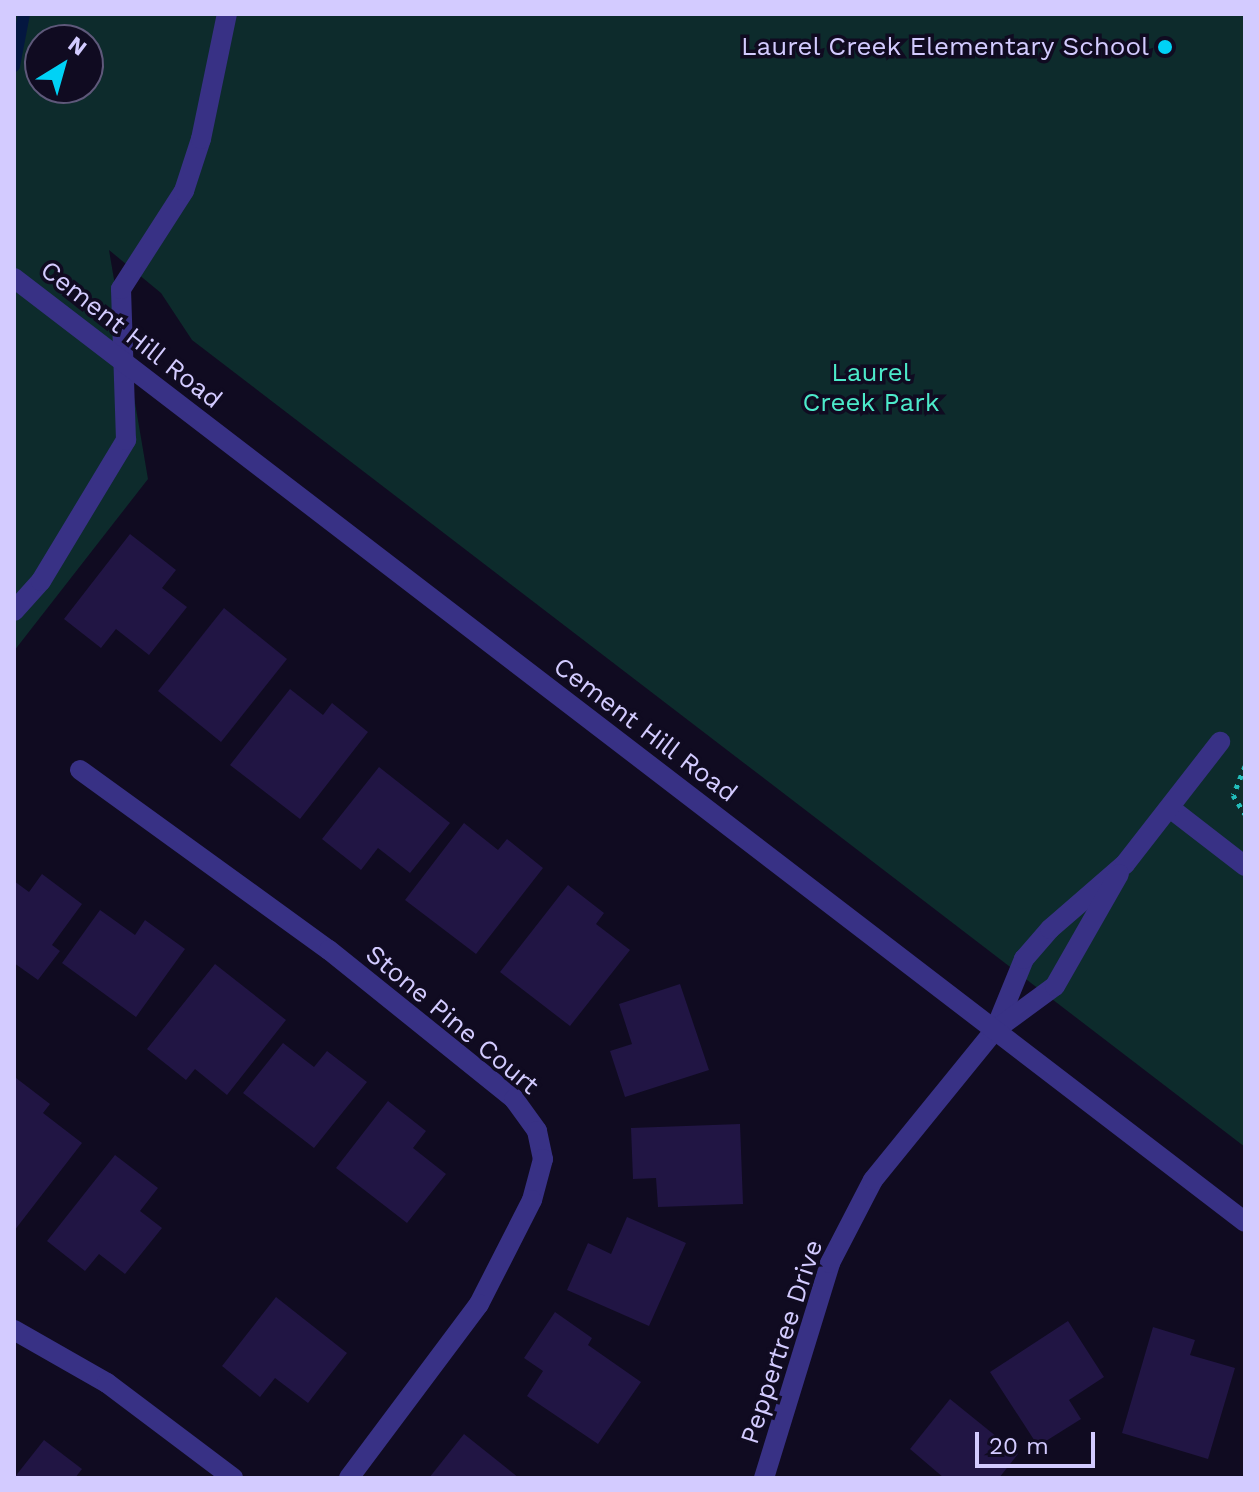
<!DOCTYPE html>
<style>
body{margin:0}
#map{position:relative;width:1259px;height:1492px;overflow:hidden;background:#100b21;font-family:"Work Sans",sans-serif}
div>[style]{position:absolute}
.green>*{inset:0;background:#0d2b2c}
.stream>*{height:12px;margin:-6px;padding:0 6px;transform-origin:6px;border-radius:6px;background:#041740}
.building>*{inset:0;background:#211544}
.path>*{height:5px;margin-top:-2.5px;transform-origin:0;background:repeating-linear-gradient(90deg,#22bcba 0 4px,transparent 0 10px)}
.service>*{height:20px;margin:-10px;padding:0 10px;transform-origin:10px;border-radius:10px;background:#383185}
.minor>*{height:20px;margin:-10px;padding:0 10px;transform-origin:10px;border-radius:10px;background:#383185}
.tertiary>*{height:20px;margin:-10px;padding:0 10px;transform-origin:10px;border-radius:10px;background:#383185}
.dots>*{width:22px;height:22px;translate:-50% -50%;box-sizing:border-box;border:4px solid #100b21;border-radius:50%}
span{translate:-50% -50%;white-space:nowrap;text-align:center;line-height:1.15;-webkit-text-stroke:7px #100b21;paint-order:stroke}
.poi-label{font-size:26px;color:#d3cbff}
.right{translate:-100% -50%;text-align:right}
.street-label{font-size:26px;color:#d3cbff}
.park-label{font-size:26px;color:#4ceaca}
.frame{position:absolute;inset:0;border:16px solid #d3cbff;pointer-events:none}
.north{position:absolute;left:24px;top:24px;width:80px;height:80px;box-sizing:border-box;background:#100b21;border:2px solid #5e587a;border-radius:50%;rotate:37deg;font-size:22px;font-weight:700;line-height:32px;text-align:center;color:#d3cbff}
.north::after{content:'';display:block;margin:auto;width:28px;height:36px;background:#00d2f6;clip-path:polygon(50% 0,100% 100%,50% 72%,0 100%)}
.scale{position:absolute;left:975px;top:1432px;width:120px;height:36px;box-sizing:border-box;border:4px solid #d3cbff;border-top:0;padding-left:10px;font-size:24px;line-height:28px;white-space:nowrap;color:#d3cbff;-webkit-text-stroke:6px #100b21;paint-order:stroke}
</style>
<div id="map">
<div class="green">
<i style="clip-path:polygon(evenodd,14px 14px,1245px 14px,1245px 1147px,192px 340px,161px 293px,109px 250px,148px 479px,14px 651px,14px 14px,40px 40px,88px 40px,88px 88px,40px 88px,40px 40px)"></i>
</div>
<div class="stream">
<i style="left:14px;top:66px;width:53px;rotate:-79.1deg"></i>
</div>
<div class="building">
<i style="clip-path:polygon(130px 534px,176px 570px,162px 588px,187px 607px,149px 655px,116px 629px,101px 648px,64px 619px)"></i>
<i style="clip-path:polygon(224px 608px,287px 659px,221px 742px,158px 691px)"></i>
<i style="clip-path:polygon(290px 689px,323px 715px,332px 703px,368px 732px,300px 819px,230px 765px)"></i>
<i style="clip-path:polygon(379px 767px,450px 823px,410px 873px,378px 848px,361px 870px,322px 839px)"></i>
<i style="clip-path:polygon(464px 823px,498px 850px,507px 839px,543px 868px,476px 954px,405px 900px)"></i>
<i style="clip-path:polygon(42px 874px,82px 904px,52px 945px,60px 951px,38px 980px,14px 963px,14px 881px,29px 892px)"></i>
<i style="clip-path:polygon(568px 885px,604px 913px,596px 924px,630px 950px,570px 1026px,500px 972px)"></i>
<i style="clip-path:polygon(100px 910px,135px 935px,145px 920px,185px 949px,136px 1017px,62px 963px)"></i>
<i style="clip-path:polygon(215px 964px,286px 1020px,227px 1095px,195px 1069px,186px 1080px,147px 1049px)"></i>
<i style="clip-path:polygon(680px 984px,709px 1070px,625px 1097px,610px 1051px,632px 1044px,619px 1004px)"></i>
<i style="clip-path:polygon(283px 1043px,314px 1067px,327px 1051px,367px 1082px,314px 1148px,243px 1093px)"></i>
<i style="clip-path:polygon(16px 1078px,50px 1104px,43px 1113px,82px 1143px,14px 1231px)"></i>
<i style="clip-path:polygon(388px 1101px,426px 1131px,413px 1148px,446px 1174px,407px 1223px,336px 1168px)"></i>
<i style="clip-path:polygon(740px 1124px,743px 1204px,658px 1207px,656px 1178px,633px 1179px,631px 1128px)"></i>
<i style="clip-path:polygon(115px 1155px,158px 1188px,140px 1211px,162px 1228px,125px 1274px,99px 1254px,85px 1271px,47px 1241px)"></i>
<i style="clip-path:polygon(627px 1217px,686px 1243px,649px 1326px,567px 1290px,588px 1243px,611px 1254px)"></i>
<i style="clip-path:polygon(276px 1297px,347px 1353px,308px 1403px,275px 1378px,260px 1397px,222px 1366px)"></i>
<i style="clip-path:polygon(555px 1312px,592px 1338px,588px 1345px,641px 1382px,598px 1444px,527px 1396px,543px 1371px,524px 1358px)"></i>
<i style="clip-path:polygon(1068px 1321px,1104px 1377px,1069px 1400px,1081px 1419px,1038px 1446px,990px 1372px)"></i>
<i style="clip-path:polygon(1153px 1327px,1195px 1340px,1190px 1355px,1235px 1368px,1208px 1459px,1122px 1433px)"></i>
<i style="clip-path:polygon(950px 1399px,1018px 1454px,999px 1478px,944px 1478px,910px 1449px)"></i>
<i style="clip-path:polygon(464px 1434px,519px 1478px,429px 1478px)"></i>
<i style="clip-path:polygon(44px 1440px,82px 1469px,75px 1478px,14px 1478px)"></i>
</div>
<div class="path">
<i style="left:1245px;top:766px;width:31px;rotate:112deg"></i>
<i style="left:1233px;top:795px;width:22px;rotate:58deg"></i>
</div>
<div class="service">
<i style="left:14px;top:611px;width:40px;rotate:-48deg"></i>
<i style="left:41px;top:581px;width:165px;rotate:-58.9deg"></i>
<i style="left:126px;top:440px;width:151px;rotate:-91.9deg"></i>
<i style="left:121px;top:289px;width:117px;rotate:-57.3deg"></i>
<i style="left:184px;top:191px;width:55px;rotate:-71.9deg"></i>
<i style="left:201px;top:139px;width:128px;rotate:-78.3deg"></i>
<i style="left:1170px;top:808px;width:95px;rotate:37.7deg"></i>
<i style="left:995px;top:1030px;width:77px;rotate:-67.8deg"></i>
<i style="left:1024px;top:959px;width:40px;rotate:-49deg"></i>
<i style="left:1050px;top:929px;width:99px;rotate:-40.9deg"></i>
<i style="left:1125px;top:864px;width:155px;rotate:-52.1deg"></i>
<i style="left:995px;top:1030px;width:74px;rotate:-36.3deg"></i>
<i style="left:1055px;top:986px;width:129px;rotate:-60.3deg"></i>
</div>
<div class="minor">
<i style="left:80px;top:770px;width:307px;rotate:35.9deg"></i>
<i style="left:329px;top:950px;width:238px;rotate:38.8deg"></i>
<i style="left:514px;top:1099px;width:39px;rotate:54deg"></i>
<i style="left:537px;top:1131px;width:29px;rotate:78deg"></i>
<i style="left:543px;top:1159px;width:42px;rotate:105deg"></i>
<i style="left:532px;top:1200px;width:117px;rotate:117deg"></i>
<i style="left:479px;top:1304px;width:217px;rotate:126.8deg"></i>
<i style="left:14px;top:1330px;width:107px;rotate:29.7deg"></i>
<i style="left:107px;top:1383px;width:158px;rotate:37deg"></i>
<i style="left:764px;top:1478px;width:225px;rotate:-72.9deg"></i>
<i style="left:830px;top:1263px;width:93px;rotate:-62.6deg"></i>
<i style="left:873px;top:1180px;width:193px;rotate:-50.9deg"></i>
</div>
<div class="tertiary">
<i style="left:14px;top:278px;width:1551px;rotate:37.48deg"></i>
</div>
<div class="dots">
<i style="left:1165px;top:47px;background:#00d2f6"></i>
</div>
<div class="poi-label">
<span class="right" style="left:1149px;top:47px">Laurel Creek Elementary School</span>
</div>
<div class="street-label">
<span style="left:131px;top:335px;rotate:38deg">Cement Hill Road</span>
<span style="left:645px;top:730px;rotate:37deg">Cement Hill Road</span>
<span style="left:452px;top:1020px;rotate:40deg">Stone Pine Court</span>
<span style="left:782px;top:1342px;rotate:-72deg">Peppertree Drive</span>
</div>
<div class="park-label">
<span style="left:871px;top:388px">Laurel<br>Creek Park</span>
</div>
<div class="frame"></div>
<div class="north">N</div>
<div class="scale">20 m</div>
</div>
